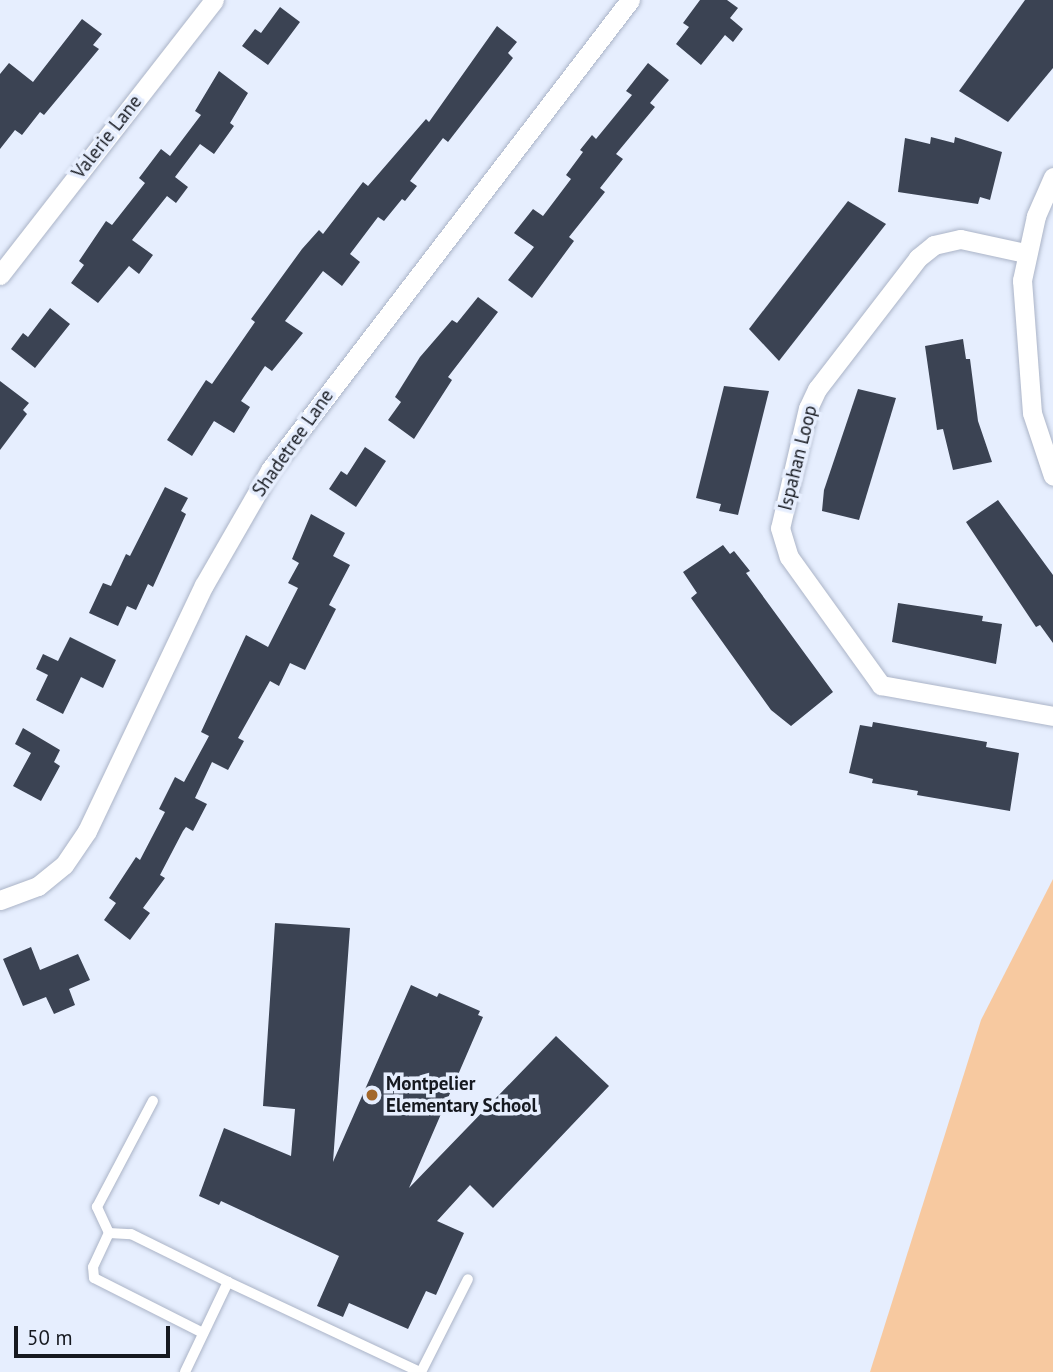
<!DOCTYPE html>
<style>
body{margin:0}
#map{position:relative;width:1053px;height:1372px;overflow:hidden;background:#e6eefe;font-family:"PT Sans",sans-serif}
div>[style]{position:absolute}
.green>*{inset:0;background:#f7c9a0}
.building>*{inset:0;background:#3b4353}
.roads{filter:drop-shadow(0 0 2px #abb4c7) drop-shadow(0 0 2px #abb4c7)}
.lane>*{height:10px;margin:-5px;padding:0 5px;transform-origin:5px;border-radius:5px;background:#fff}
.street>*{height:19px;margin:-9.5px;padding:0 9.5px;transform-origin:9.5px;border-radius:9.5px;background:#fff}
.dots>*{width:19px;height:19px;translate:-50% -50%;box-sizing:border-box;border:4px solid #e6eefe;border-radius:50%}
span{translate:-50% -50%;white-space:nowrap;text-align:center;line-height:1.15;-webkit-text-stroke:7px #e6eefe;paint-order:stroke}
.street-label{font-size:19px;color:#161920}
.poi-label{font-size:19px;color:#161920;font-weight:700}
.left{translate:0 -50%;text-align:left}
.scale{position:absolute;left:14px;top:1326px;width:156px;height:32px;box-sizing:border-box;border:4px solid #161920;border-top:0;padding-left:9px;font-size:21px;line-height:24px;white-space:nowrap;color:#161920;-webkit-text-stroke:5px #e6eefe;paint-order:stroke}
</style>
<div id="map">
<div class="green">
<i style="clip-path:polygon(1053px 879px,1053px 1372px,870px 1372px,981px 1020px)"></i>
</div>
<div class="building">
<i style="clip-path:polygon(700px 0,727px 0,738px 8px,730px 18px,743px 29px,733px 42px,725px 35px,701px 65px,676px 44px,689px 27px,683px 23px)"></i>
<i style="clip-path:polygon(1025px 0,1053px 0,1053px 68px,1008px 122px,959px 91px)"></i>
<i style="clip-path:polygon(280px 7px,300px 22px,268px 65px,242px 46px,255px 29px,261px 33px)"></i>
<i style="clip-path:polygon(82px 19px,102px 34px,93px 45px,99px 49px,44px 115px,40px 112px,22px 135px,15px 130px,0 149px,0 74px,9px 63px,33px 82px)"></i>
<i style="clip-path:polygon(497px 26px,517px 42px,508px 53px,513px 58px,448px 142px,443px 138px,410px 181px,417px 186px,405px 201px,402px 199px,384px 221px,378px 217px,350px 254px,360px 262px,342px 286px,323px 271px,285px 321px,303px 333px,272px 371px,265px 366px,241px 401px,250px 407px,234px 433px,214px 421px,192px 456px,167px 440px,206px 380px,212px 384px,255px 322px,251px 319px,302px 249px,319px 230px,323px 234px,363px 182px,368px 186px,426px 119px,429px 122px)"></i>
<i style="clip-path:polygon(648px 63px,669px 80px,650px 103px,655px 107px,616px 154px,623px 159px,600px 188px,605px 192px,569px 237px,574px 241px,532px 298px,508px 280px,534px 247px,514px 233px,533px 209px,543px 216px,571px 179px,566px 175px,583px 152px,580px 150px,592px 135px,596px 139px,632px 95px,626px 91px)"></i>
<i style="clip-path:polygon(219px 71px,248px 93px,230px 123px,234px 126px,214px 154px,200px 144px,175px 177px,188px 187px,176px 203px,167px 196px,132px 240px,153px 255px,139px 274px,129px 266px,98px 303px,71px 283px,84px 265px,79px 261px,106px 221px,112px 225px,145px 183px,139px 178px,161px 149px,170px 156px,201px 115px,195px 111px)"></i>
<i style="clip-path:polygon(931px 137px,954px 143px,955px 137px,1002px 152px,990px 200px,980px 197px,978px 204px,898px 192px,905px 138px,930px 144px)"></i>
<i style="clip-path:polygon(848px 201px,886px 224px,779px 361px,749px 329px)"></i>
<i style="clip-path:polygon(478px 297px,498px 312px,448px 377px,452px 380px,414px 439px,388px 420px,401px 402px,395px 397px,420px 357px,452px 320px,457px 323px)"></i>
<i style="clip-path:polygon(50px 308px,70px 324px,35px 368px,11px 349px,23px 333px,28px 337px)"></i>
<i style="clip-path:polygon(963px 339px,966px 359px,970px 359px,978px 421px,992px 462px,953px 470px,943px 429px,937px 430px,925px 346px)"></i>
<i style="clip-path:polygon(0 381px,29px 403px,23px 410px,27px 414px,0 450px)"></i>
<i style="clip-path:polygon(724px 386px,769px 391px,738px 515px,719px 511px,721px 504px,696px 498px)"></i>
<i style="clip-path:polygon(858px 389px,896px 398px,859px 520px,822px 511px,824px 490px)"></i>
<i style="clip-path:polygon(365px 447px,386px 461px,356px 507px,329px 489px,341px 471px,347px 475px)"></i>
<i style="clip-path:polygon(165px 487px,188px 498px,181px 511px,186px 514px,153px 587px,148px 584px,136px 610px,127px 606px,118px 626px,89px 613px,103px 583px,111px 586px,126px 554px,130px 556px)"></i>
<i style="clip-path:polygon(998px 500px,1053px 575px,1053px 643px,1040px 625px,1036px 627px,966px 522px)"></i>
<i style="clip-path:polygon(311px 514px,345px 533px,333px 556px,350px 565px,329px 605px,336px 609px,305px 670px,290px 663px,279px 686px,270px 681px,238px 738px,244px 741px,228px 770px,212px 762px,195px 798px,207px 804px,193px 831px,186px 827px,183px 831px,160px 875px,165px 878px,143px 908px,150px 913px,130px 940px,104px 920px,116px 903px,109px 898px,136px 857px,140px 860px,165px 812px,159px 809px,175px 777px,184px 782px,209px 736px,201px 732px,246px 635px,268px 647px,298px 588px,288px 583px,299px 563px,292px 559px)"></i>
<i style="clip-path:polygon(723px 545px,730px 554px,734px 551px,750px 571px,746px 573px,833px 692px,791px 726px,771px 710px,691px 598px,697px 593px,683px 572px)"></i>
<i style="clip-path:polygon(898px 603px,983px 616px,982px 621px,1002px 624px,996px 664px,892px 642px)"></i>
<i style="clip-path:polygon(70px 637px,116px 660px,103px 688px,81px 677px,63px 714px,36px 700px,48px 675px,36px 669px,43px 654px,58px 661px)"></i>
<i style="clip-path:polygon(873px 722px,987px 742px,986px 747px,1019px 753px,1010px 811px,917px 795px,918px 791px,872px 783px,873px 779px,849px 773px,860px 725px,872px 727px)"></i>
<i style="clip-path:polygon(23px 728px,60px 750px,54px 762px,60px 766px,41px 801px,13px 786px,31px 753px,15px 744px)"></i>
<i style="clip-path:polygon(275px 923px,350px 928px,333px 1162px,411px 985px,437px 997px,439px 993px,480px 1011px,478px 1015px,483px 1017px,409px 1188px,556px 1036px,609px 1086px,493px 1208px,470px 1185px,437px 1221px,464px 1233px,436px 1295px,426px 1291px,408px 1329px,349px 1303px,343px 1317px,317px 1306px,339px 1256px,221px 1201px,219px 1205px,199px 1196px,224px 1128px,291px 1156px,295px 1109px,263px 1106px)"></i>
<i style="clip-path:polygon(31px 947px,40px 970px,78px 954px,90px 980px,69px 989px,75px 1005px,54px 1014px,46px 997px,23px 1006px,3px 959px)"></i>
</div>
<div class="roads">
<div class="lane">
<i style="left:109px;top:1233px;width:29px;rotate:-115deg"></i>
<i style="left:97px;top:1207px;width:120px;rotate:-62.2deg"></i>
<i style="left:203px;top:1333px;width:122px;rotate:-153.2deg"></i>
<i style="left:94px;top:1278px;width:11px;rotate:-95deg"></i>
<i style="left:93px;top:1267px;width:38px;rotate:-65deg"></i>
<i style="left:109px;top:1233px;width:22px;rotate:3deg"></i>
<i style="left:131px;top:1234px;width:108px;rotate:26.3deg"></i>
<i style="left:185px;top:1372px;width:100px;rotate:-64.5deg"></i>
<i style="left:228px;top:1282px;width:212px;rotate:25.1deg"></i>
<i style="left:421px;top:1372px;width:104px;rotate:-63.2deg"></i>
</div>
<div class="street">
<i style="left:1053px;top:177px;width:43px;rotate:113.6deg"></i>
<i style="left:1036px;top:216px;width:66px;rotate:102.3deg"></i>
<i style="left:1022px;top:280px;width:133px;rotate:85.7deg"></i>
<i style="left:1032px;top:413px;width:66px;rotate:71.6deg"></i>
<i style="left:1025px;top:253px;width:66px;rotate:-167.8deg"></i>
<i style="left:960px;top:239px;width:27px;rotate:167deg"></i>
<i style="left:934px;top:245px;width:21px;rotate:141deg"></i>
<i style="left:918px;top:258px;width:165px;rotate:127.6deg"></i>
<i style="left:817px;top:389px;width:21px;rotate:115deg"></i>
<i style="left:808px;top:408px;width:123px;rotate:103.1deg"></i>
<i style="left:780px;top:528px;width:30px;rotate:73deg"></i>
<i style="left:789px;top:557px;width:158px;rotate:54.3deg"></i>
<i style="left:881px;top:685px;width:175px;rotate:10.2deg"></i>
<i style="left:0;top:275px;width:348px;rotate:-52.1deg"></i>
<i style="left:0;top:900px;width:40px;rotate:-20.2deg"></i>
<i style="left:38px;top:886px;width:33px;rotate:-39deg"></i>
<i style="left:64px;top:865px;width:41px;rotate:-55.9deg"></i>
<i style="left:87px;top:831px;width:272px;rotate:-64.6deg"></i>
<i style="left:204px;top:585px;width:133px;rotate:-60.1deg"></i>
<i style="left:270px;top:470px;width:592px;rotate:-52.55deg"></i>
</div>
</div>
<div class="dots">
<i style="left:372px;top:1095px;background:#a3672a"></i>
</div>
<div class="street-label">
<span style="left:107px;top:137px;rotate:-52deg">Valerie Lane</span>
<span style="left:293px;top:443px;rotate:-55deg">Shadetree Lane</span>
<span style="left:798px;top:458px;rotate:-76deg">Ispahan Loop</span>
</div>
<div class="poi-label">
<span class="left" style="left:386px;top:1095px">Montpelier<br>Elementary School</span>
</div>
<div class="scale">50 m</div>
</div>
